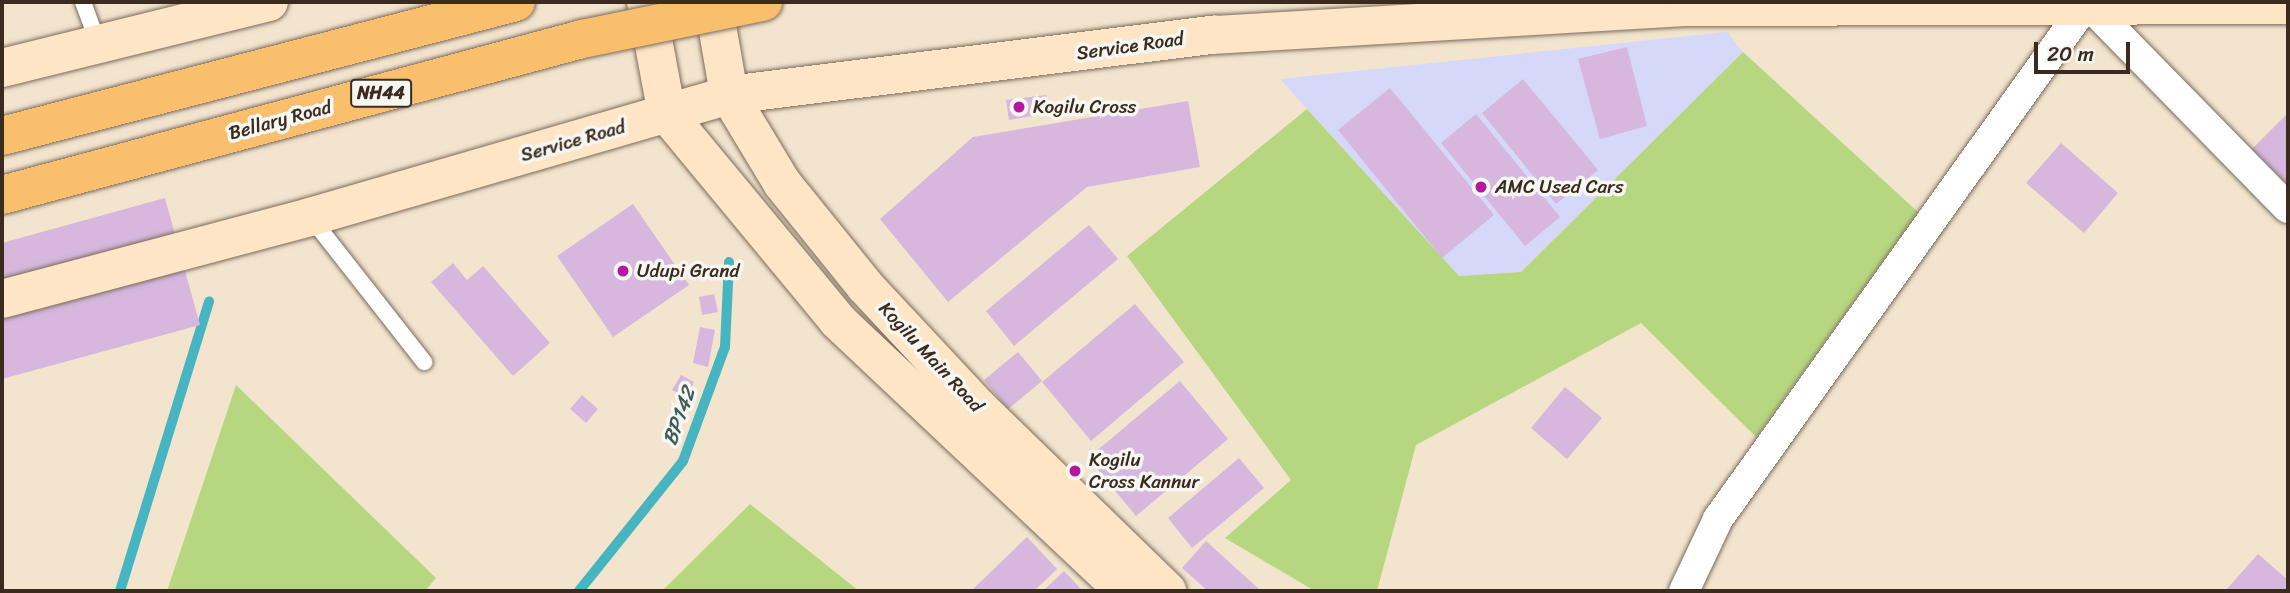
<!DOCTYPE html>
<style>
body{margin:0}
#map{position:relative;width:2290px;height:593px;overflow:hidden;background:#f3e4ce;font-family:Sriracha,sans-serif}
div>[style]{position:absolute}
.built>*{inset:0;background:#d5d8f9}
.green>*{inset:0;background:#b6d77f}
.stream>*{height:10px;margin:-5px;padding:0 5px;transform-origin:5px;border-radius:5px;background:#46b4c1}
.building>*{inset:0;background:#d7b7de}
.roads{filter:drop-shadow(0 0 2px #7b6b5c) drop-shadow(0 0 2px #7b6b5c)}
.lane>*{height:16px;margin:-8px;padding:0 8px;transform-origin:8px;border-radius:8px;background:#fff}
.street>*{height:30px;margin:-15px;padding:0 15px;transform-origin:15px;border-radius:15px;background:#fff}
.secondary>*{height:38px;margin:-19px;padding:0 19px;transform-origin:19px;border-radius:19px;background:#fde5c5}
.highway>*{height:38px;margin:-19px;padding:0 19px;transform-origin:19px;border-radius:19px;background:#f9bf6d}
.bridges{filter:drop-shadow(0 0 2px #7b6b5c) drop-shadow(0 0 2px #7b6b5c)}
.highway-bridge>*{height:38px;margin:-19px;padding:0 19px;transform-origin:19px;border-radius:19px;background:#f9bf6d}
.dots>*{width:19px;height:19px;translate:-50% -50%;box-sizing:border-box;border:4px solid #f6f6f2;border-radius:50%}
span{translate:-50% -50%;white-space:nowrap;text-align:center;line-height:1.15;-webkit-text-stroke:7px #f6f6f2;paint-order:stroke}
.shield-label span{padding:2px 5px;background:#f6f6f2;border:2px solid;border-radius:5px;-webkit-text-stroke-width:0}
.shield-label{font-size:18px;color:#3b2a1e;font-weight:700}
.street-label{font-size:19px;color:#3b2a1e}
.poi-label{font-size:19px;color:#3b2a1e}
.left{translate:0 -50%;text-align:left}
.water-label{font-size:21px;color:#3f5a57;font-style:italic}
.frame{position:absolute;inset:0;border:4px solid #3b2a1e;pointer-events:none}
.scale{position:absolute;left:2034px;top:42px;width:96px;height:32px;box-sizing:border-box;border:4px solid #3b2a1e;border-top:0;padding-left:9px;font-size:21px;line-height:24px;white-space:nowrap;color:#3b2a1e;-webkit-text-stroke:5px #f6f6f2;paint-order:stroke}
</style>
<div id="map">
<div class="built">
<i style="clip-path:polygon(1727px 32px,1743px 52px,1521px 272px,1459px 276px,1280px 79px)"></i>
</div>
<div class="green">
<i style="clip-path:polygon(1743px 52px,1918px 212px,1756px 437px,1641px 323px,1416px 445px,1377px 591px,1315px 591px,1225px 538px,1291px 480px,1127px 256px,1307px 109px,1459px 276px,1521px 272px)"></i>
<i style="clip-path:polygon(236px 385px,436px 578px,425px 591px,167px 591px)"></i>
<i style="clip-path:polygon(750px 504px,859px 591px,662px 591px)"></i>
</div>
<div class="stream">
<i style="left:120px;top:591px;width:303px;rotate:-72.9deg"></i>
<i style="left:579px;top:591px;width:166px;rotate:-51.3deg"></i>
<i style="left:683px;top:461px;width:121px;rotate:-69.8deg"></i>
<i style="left:725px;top:347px;width:85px;rotate:-87.3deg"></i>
</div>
<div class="building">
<i style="clip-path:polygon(1627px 47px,1647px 126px,1600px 139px,1578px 59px)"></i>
<i style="clip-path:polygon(1523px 79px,1598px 170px,1556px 204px,1482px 113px)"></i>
<i style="clip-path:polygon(1390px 88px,1494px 215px,1442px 258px,1338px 130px)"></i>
<i style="clip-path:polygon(1046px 95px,1049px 113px,1009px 120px,1006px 100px)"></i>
<i style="clip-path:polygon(1188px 101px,1200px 167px,1087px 187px,948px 302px,880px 219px,973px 137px)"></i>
<i style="clip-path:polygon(2288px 113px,2288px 185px,2252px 149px)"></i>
<i style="clip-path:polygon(1476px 114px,1560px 217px,1525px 246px,1441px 143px)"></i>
<i style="clip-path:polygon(2061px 143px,2118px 193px,2084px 233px,2026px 183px)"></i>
<i style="clip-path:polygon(165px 198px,200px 325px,2px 379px,2px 243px)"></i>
<i style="clip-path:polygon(633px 204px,689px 285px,613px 337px,557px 256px)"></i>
<i style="clip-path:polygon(1089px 225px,1118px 259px,1014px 346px,986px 311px)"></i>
<i style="clip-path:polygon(453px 263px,467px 280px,483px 266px,550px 343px,513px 376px,431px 282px)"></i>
<i style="clip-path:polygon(714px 294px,718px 312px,702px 315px,699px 297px)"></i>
<i style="clip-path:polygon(1135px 304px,1184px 362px,1091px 441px,1042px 382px)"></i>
<i style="clip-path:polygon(700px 327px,715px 330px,708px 367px,693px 363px)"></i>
<i style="clip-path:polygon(1018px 352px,1042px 381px,1008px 409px,984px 380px)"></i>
<i style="clip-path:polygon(681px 375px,694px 382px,687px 397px,672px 390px)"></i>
<i style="clip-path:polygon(1180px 381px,1228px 439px,1136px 516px,1088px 458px)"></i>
<i style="clip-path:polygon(1565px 387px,1602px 418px,1567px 459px,1531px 428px)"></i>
<i style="clip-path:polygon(582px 395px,598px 409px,586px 423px,570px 409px)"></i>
<i style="clip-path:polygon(1239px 458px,1264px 488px,1192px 548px,1168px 518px)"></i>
<i style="clip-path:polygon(1027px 537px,1057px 569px,1034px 591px,971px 591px)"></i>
<i style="clip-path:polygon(1206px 541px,1260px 590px,1258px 591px,1208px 591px,1182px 568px)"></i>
<i style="clip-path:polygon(2258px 554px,2288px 580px,2288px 591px,2225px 591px)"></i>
<i style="clip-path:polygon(1064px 571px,1083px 591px,1043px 591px)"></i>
</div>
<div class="roads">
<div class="lane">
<i style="left:83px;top:2px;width:44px;rotate:69.9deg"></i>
<i style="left:312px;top:219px;width:182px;rotate:51.9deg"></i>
</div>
<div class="street">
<i style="left:1684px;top:591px;width:80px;rotate:-64.7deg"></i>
<i style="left:1718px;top:519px;width:634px;rotate:-54.43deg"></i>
<i style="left:2087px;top:3px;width:287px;rotate:45.6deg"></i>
</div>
<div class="secondary">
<i style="left:646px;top:2px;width:114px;rotate:79.4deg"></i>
<i style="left:667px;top:114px;width:268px;rotate:50.4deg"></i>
<i style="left:838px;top:321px;width:394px;rotate:43.3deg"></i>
<i style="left:713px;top:2px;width:94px;rotate:80.2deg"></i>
<i style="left:729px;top:95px;width:103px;rotate:58.9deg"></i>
<i style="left:782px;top:183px;width:132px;rotate:51.1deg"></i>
<i style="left:865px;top:286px;width:166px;rotate:47deg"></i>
<i style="left:978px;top:407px;width:264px;rotate:44.2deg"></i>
<i style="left:2px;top:68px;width:275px;rotate:-13.9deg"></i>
<i style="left:2px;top:299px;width:319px;rotate:-14.9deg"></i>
<i style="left:310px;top:217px;width:436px;rotate:-16.2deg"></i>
<i style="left:729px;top:95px;width:489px;rotate:-7.1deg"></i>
<i style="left:1214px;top:35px;width:474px;rotate:-3.4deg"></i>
<i style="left:1687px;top:7px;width:601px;rotate:-0.19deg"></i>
</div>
<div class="highway">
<i style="left:2px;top:136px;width:531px;rotate:-14.61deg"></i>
</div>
</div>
<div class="bridges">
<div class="highway-bridge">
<i style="left:2px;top:195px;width:601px;rotate:-15.05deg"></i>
<i style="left:582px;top:39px;width:185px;rotate:-11.6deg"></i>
</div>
</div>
<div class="dots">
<i style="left:1019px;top:107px;background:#b5179e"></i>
<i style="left:1481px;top:187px;background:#b5179e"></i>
<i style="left:623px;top:271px;background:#b5179e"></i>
<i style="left:1075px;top:471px;background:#b5179e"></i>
</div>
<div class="shield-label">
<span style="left:381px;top:93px">NH44</span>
</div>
<div class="street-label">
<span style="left:1130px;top:46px;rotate:-8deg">Service Road</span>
<span style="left:280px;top:120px;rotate:-15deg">Bellary Road</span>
<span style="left:573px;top:141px;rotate:-16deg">Service Road</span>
<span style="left:931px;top:357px;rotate:47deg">Kogilu Main Road</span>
</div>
<div class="poi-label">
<span class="left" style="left:1033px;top:107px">Kogilu Cross</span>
<span class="left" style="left:1495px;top:187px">AMC Used Cars</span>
<span class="left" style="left:637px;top:271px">Udupi Grand</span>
<span class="left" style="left:1089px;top:471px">Kogilu<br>Cross Kannur</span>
</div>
<div class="water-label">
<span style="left:679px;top:416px;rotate:-70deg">BP142</span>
</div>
<div class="frame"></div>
<div class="scale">20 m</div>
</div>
